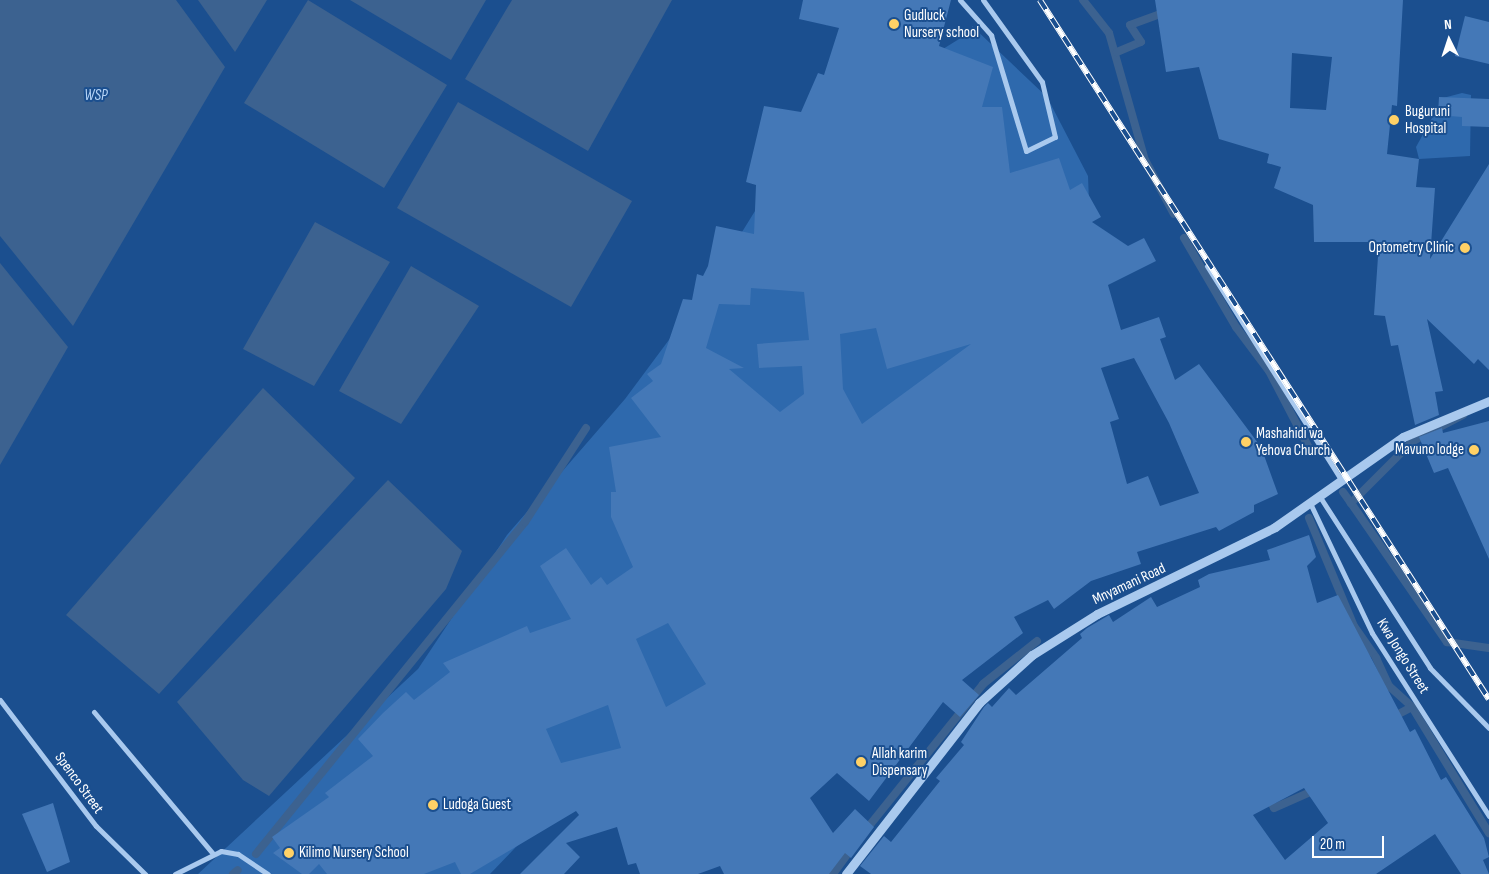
<!DOCTYPE html>
<style>
body{margin:0}
#map{position:relative;width:1489px;height:874px;overflow:hidden;background:#1b4f8f;font-family:"Sofia Sans Condensed",sans-serif}
div>[style]{position:absolute}
.green>*{inset:0;background:#2e69ad}
.water>*{inset:0;background:#3c6290}
.stream>*{height:8px;margin:-4px;padding:0 4px;transform-origin:4px;border-radius:4px;background:#3c6290}
.building>*{inset:0;background:#4478b7}
.minor>*{height:5px;margin:-2.5px;padding:0 2.5px;transform-origin:2.5px;border-radius:2.5px;background:#a9c9ee}
.tertiary>*{height:9px;margin:-4.5px;padding:0 4.5px;transform-origin:4.5px;border-radius:4.5px;background:#a9c9ee}
.rail>*{height:5.5px;margin-top:-2.75px;transform-origin:0;background:repeating-linear-gradient(90deg,#1b4f8f 0 11px,#fff 0 22px);box-sizing:border-box;border-block:1px solid #fff}
.dots>*{width:14px;height:14px;translate:-50% -50%;box-sizing:border-box;border:2px solid #1b4f8f;border-radius:50%}
span{translate:-50% -50%;white-space:nowrap;text-align:center;line-height:1.15;-webkit-text-stroke:4px #1b4f8f;paint-order:stroke}
.poi-label{font-size:15px;color:#fff}
.left{translate:0 -50%;text-align:left}
.right{translate:-100% -50%;text-align:right}
.street-label{font-size:15px;color:#fff}
.water-label{font-size:16px;color:#b5d3f5;font-style:italic}
.north{position:absolute;left:1424px;top:15px;width:50px;height:50px;-webkit-text-stroke:4px #1b4f8f;paint-order:stroke;rotate:356deg;font-size:14px;font-weight:700;line-height:20px;text-align:center;color:#fff}
.north::after{content:'';display:block;margin:auto;width:18px;height:22px;background:#fff;clip-path:polygon(50% 0,100% 100%,50% 72%,0 100%)}
.scale{position:absolute;left:1312px;top:836px;width:72px;height:22px;box-sizing:border-box;border:2px solid #fff;border-top:0;padding-left:6px;font-size:15px;line-height:18px;white-space:nowrap;color:#fff;-webkit-text-stroke:4px #1b4f8f;paint-order:stroke}
</style>
<div id="map">
<div class="green">
<i style="clip-path:polygon(972px 26px,1047px 97px,1088px 176px,1093px 304px,1078px 454px,582px 778px,490px 874px,198px 874px,418px 669px,507px 535px,625px 399px,706px 290px,801px 137px,972px 31px)"></i>
<i style="clip-path:polygon(1462px 93px,1471px 95px,1470px 156px,1419px 159px,1416px 147px,1443px 98px)"></i>
</div>
<div class="water">
<i style="clip-path:polygon(0 0,176px 0,225px 67px,73px 326px,0 236px)"></i>
<i style="clip-path:polygon(198px 0,267px 0,235px 52px)"></i>
<i style="clip-path:polygon(308px 0,447px 85px,384px 188px,244px 103px)"></i>
<i style="clip-path:polygon(350px 0,486px 0,451px 60px)"></i>
<i style="clip-path:polygon(512px 0,672px 0,588px 151px,465px 79px)"></i>
<i style="clip-path:polygon(458px 102px,632px 201px,571px 307px,397px 208px)"></i>
<i style="clip-path:polygon(315px 222px,390px 262px,314px 386px,243px 349px)"></i>
<i style="clip-path:polygon(0 263px,68px 347px,0 465px)"></i>
<i style="clip-path:polygon(411px 266px,479px 306px,401px 424px,339px 391px)"></i>
<i style="clip-path:polygon(263px 388px,355px 478px,159px 694px,66px 615px)"></i>
<i style="clip-path:polygon(388px 480px,462px 551px,446px 589px,269px 796px,243px 780px,177px 702px)"></i>
</div>
<div class="stream">
<i style="left:1083px;top:0;width:42px;rotate:51.8deg"></i>
<i style="left:1109px;top:33px;width:132px;rotate:74.2deg"></i>
<i style="left:1145px;top:160px;width:61px;rotate:61.8deg"></i>
<i style="left:1117px;top:52px;width:26px;rotate:-23deg"></i>
<i style="left:1141px;top:42px;width:20px;rotate:-123deg"></i>
<i style="left:1130px;top:25px;width:38px;rotate:-20deg"></i>
<i style="left:1184px;top:238px;width:103px;rotate:59.7deg"></i>
<i style="left:1236px;top:327px;width:55px;rotate:53.1deg"></i>
<i style="left:1269px;top:371px;width:85px;rotate:62.5deg"></i>
<i style="left:1463px;top:415px;width:56px;rotate:152.5deg"></i>
<i style="left:1413px;top:441px;width:88px;rotate:135deg"></i>
<i style="left:1351px;top:503px;width:169px;rotate:55.4deg"></i>
<i style="left:1447px;top:642px;width:42px;rotate:8.1deg"></i>
<i style="left:1343px;top:492px;width:14px;rotate:54deg"></i>
<i style="left:1309px;top:518px;width:117px;rotate:67.4deg"></i>
<i style="left:1354px;top:626px;width:39px;rotate:55deg"></i>
<i style="left:1376px;top:658px;width:31px;rotate:65deg"></i>
<i style="left:1389px;top:686px;width:31px;rotate:42deg"></i>
<i style="left:1412px;top:707px;width:148px;rotate:58.6deg"></i>
<i style="left:1393px;top:717px;width:21px;rotate:-28deg"></i>
<i style="left:1268px;top:796px;width:13px;rotate:63deg"></i>
<i style="left:1274px;top:808px;width:45px;rotate:-23.7deg"></i>
<i style="left:865px;top:831px;width:189px;rotate:-51.2deg"></i>
<i style="left:983px;top:684px;width:69px;rotate:-38.5deg"></i>
<i style="left:256px;top:854px;width:427px;rotate:-51deg"></i>
<i style="left:525px;top:522px;width:112px;rotate:-57deg"></i>
<i style="left:233px;top:874px;width:6px;rotate:-39deg"></i>
<i style="left:833px;top:874px;width:32px;rotate:-54deg"></i>
</div>
<div class="building">
<i style="clip-path:polygon(evenodd,803px 0,951px 0,939px 46px,993px 67px,982px 107px,1002px 107px,1010px 173px,1059px 158px,1070px 190px,1082px 183px,1101px 217px,1092px 222px,1128px 246px,1144px 238px,1156px 261px,1108px 285px,1121px 330px,1159px 317px,1166px 337px,1160px 339px,1175px 380px,1199px 364px,1261px 447px,1278px 494px,1254px 505px,1254px 512px,1219px 531px,1216px 527px,1137px 552px,1141px 564px,1091px 581px,1054px 609px,1048px 600px,1014px 617px,1023px 633px,962px 680px,979px 695px,960px 717px,943px 702px,869px 801px,837px 773px,810px 798px,833px 833px,855px 809px,874px 827px,851px 858px,845px 853px,829px 874px,724px 874px,720px 866px,698px 874px,640px 874px,636px 863px,628px 865px,617px 827px,566px 843px,580px 857px,564px 874px,520px 874px,579px 815px,576px 811px,470px 874px,461px 874px,455px 862px,424px 874px,327px 874px,319px 864px,309px 874px,302px 874px,273px 853px,280px 848px,272px 837px,329px 797px,325px 793px,373px 756px,358px 739px,383px 713px,406px 692px,414px 700px,450px 672px,443px 663px,527px 626px,530px 633px,571px 619px,540px 566px,566px 548px,591px 585px,601px 577px,607px 585px,633px 567px,611px 517px,611px 492px,616px 492px,609px 447px,661px 437px,631px 398px,653px 381px,647px 374px,661px 364px,683px 299px,692px 300px,697px 274px,703px 276px,708px 266px,716px 226px,754px 234px,756px 185px,746px 182px,764px 106px,801px 112px,818px 73px,824px 75px,839px 28px,799px 19px,803px 0,751px 288px,804px 292px,809px 340px,757px 344px,759px 368px,802px 366px,804px 394px,780px 412px,729px 369px,744px 368px,706px 348px,719px 304px,750px 305px,751px 288px,803px 0,876px 328px,887px 369px,971px 344px,862px 424px,843px 389px,840px 334px,876px 328px,803px 0,1134px 358px,1169px 423px,1199px 493px,1160px 506px,1148px 476px,1127px 484px,1110px 422px,1119px 419px,1101px 368px,1134px 358px,803px 0,668px 623px,706px 684px,666px 707px,636px 639px,668px 623px,803px 0,608px 705px,621px 748px,561px 763px,546px 729px,608px 705px)"></i>
<i style="clip-path:polygon(evenodd,1155px 0,1403px 0,1397px 106px,1392px 105px,1387px 154px,1419px 159px,1416px 187px,1435px 188px,1430px 259px,1489px 164px,1489px 370px,1478px 359px,1474px 364px,1427px 319px,1443px 391px,1435px 392px,1439px 415px,1415px 425px,1398px 345px,1391px 346px,1385px 316px,1374px 315px,1379px 242px,1314px 242px,1313px 205px,1274px 188px,1281px 167px,1267px 163px,1269px 154px,1219px 139px,1199px 67px,1166px 72px,1155px 0,1292px 53px,1332px 57px,1326px 110px,1290px 108px,1292px 53px)"></i>
<i style="clip-path:polygon(1465px 16px,1489px 22px,1489px 64px,1455px 56px)"></i>
<i style="clip-path:polygon(1439px 97px,1489px 99px,1489px 127px,1462px 126px,1462px 117px,1438px 115px)"></i>
<i style="clip-path:polygon(1489px 421px,1489px 559px,1448px 468px,1434px 473px,1419px 437px,1442px 428px,1443px 433px)"></i>
<i style="clip-path:polygon(evenodd,1309px 535px,1316px 557px,1307px 566px,1317px 603px,1338px 595px,1410px 732px,1415px 729px,1441px 780px,1446px 777px,1484px 838px,1489px 857px,1483px 860px,1489px 874px,1461px 874px,1435px 834px,1376px 874px,871px 874px,860px 866px,884px 836px,891px 842px,940px 781px,936px 778px,964px 745px,961px 742px,984px 707px,988px 703px,992px 707px,1009px 688px,1016px 695px,1082px 638px,1080px 634px,1087px 628px,1109px 615px,1113px 622px,1151px 597px,1157px 607px,1200px 587px,1198px 580px,1209px 574px,1270px 560px,1267px 550px,1309px 535px,1304px 788px,1328px 823px,1285px 860px,1253px 815px,1304px 788px)"></i>
<i style="clip-path:polygon(53px 803px,70px 862px,47px 872px,22px 814px)"></i>
</div>
<div class="minor">
<i style="left:960px;top:0;width:47px;rotate:48.5deg"></i>
<i style="left:991px;top:35px;width:121px;rotate:73.2deg"></i>
<i style="left:1026px;top:151px;width:32px;rotate:-26deg"></i>
<i style="left:1055px;top:137px;width:57px;rotate:-103.3deg"></i>
<i style="left:1042px;top:82px;width:101px;rotate:-125.7deg"></i>
<i style="left:1207px;top:266px;width:250px;rotate:57.9deg"></i>
<i style="left:1320px;top:497px;width:203px;rotate:57.2deg"></i>
<i style="left:1430px;top:668px;width:84px;rotate:45.5deg"></i>
<i style="left:1310px;top:503px;width:144px;rotate:64.5deg"></i>
<i style="left:1372px;top:633px;width:217px;rotate:57.4deg"></i>
<i style="left:0;top:700px;width:158px;rotate:52.7deg"></i>
<i style="left:96px;top:826px;width:69px;rotate:44.4deg"></i>
<i style="left:94px;top:712px;width:185px;rotate:50deg"></i>
<i style="left:175px;top:874px;width:51px;rotate:-26.6deg"></i>
<i style="left:221px;top:851px;width:17px;rotate:10deg"></i>
<i style="left:238px;top:854px;width:36px;rotate:34deg"></i>
</div>
<div class="tertiary">
<i style="left:846px;top:874px;width:217px;rotate:-52.1deg"></i>
<i style="left:979px;top:703px;width:72px;rotate:-42.2deg"></i>
<i style="left:1032px;top:655px;width:77px;rotate:-32.2deg"></i>
<i style="left:1097px;top:614px;width:198px;rotate:-26deg"></i>
<i style="left:1275px;top:527px;width:156px;rotate:-35.1deg"></i>
<i style="left:1403px;top:437px;width:93px;rotate:-22.7deg"></i>
</div>
<div class="rail">
<i style="left:1040px;top:0;width:831px;rotate:57.29deg"></i>
</div>
<div class="dots">
<i style="left:894px;top:24px;background:#ffd166"></i>
<i style="left:1394px;top:120px;background:#ffd166"></i>
<i style="left:1465px;top:248px;background:#ffd166"></i>
<i style="left:1246px;top:442px;background:#ffd166"></i>
<i style="left:1474px;top:450px;background:#ffd166"></i>
<i style="left:861px;top:762px;background:#ffd166"></i>
<i style="left:433px;top:805px;background:#ffd166"></i>
<i style="left:289px;top:853px;background:#ffd166"></i>
</div>
<div class="poi-label">
<span class="left" style="left:904px;top:24px">Gudluck<br>Nursery school</span>
<span class="left" style="left:1405px;top:120px">Buguruni<br>Hospital</span>
<span class="right" style="left:1454px;top:248px">Optometry Clinic</span>
<span class="left" style="left:1256px;top:442px">Mashahidi wa<br>Yehova Church</span>
<span class="right" style="left:1464px;top:450px">Mavuno lodge</span>
<span class="left" style="left:872px;top:762px">Allah karim<br>Dispensary</span>
<span class="left" style="left:443px;top:805px">Ludoga Guest</span>
<span class="left" style="left:299px;top:853px">Kilimo Nursery School</span>
</div>
<div class="street-label">
<span style="left:1129px;top:584px;rotate:-25deg">Mnyamani Road</span>
<span style="left:1403px;top:656px;rotate:58deg">Kwa Jongo Street</span>
<span style="left:79px;top:783px;rotate:54deg">Spenco Street</span>
</div>
<div class="water-label">
<span style="left:96px;top:96px">WSP</span>
</div>
<div class="north">N</div>
<div class="scale">20 m</div>
</div>
